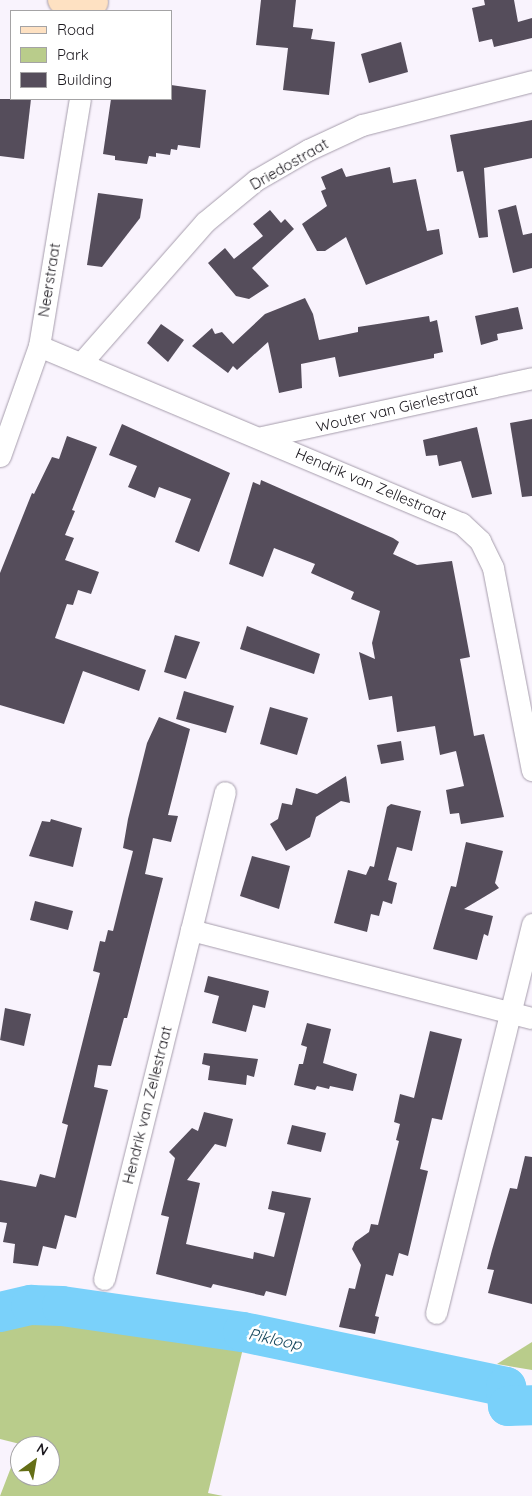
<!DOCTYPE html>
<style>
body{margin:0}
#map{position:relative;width:532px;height:1496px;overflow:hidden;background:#f9f3fd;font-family:Quicksand,sans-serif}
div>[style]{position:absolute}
.green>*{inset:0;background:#b9cc8b}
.river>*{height:40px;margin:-20px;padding:0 20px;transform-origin:20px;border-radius:20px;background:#7ad1fa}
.building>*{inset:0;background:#554d5b}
.roads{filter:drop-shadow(0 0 1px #a69dac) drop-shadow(0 0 1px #a69dac)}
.street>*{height:21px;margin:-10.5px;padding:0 10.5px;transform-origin:10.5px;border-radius:10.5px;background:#fff}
.secondary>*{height:28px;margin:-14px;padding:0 14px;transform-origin:14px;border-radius:14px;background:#fee1c2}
span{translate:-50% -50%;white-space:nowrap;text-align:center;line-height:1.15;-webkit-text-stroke:5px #fff;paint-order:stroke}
.street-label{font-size:15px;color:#1b181e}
.water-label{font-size:16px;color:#15475c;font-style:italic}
.legend{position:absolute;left:10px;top:10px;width:162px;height:90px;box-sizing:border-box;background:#fff;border:1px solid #a4a3a5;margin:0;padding:6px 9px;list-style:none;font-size:15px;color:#1b181e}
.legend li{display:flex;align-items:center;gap:10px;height:25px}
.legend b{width:25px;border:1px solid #a4a3a5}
.north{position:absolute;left:10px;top:1436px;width:50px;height:50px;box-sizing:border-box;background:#fff;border:1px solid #a4a3a5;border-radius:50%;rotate:32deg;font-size:14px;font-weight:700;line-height:20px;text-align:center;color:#1b181e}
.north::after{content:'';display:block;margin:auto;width:18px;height:22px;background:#646e16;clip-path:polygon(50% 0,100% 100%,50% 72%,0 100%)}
</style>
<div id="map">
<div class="green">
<i style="clip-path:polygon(evenodd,31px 1305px,62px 1306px,246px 1336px,208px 1493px,223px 1496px,0 1496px,20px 1444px,0 1439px,0 1312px,31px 1305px,20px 1446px,50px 1446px,50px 1476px,20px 1476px,20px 1446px)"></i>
<i style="clip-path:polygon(532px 1342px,532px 1370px,497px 1364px)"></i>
</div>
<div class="river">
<i style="left:0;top:1312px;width:32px;rotate:-13deg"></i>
<i style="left:31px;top:1305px;width:31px;rotate:2deg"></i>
<i style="left:62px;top:1306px;width:183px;rotate:8.2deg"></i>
<i style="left:243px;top:1332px;width:269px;rotate:11.8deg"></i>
<i style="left:506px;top:1387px;width:19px;rotate:84deg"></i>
<i style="left:508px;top:1406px;width:24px;rotate:-2deg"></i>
</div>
<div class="building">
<i style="clip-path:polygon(261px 0,296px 0,293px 27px,313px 29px,311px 39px,335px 42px,329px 95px,283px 90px,288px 48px,256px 45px)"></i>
<i style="clip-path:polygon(484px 0,514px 0,518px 22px,532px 18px,532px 38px,494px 47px,492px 39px,479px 42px,472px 8px,485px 5px)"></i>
<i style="clip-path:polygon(401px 42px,408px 72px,369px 83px,361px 54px)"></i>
<i style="clip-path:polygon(171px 85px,206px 90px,200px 148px,178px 145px,177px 150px,171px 149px,170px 155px,156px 153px,156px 157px,149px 156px,147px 164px,115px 160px,115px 156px,103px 154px,111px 99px,171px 99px)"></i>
<i style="clip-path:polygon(0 99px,31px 99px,24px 159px,0 156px)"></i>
<i style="clip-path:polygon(532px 120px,532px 158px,484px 168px,488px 237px,479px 238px,463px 171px,457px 172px,450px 135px)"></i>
<i style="clip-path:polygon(390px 167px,393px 183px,416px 179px,427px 231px,439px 229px,443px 254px,366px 285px,346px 237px,325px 251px,317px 251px,302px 224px,327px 206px,321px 191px,326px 189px,321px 177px,342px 168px,346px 177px)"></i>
<i style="clip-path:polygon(98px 193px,143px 199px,140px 218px,102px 267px,87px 265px)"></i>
<i style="clip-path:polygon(516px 205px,523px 235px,532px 233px,532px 268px,513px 273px,498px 210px)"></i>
<i style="clip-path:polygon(270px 210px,281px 223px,285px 219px,294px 229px,252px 268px,269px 286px,249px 299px,236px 296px,208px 263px,225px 248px,234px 259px,263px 236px,253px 224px)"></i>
<i style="clip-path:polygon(305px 298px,313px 314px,319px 340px,358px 332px,358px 327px,429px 316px,430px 322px,437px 320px,443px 352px,434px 354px,434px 358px,339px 377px,335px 357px,301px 364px,302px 388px,279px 393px,268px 342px,237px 370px,233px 366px,228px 373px,192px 346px,212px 328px,215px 334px,222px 332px,233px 344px,265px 314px)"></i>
<i style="clip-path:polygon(518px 307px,523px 329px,497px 334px,498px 340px,481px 345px,475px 316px)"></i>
<i style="clip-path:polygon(161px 324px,184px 340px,168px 362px,147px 343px)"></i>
<i style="clip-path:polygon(532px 419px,532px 496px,522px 497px,510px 423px)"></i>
<i style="clip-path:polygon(122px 424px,230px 473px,199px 552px,175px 542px,191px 499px,159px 487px,155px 498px,128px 487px,137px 466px,109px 455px)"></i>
<i style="clip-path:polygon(477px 427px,492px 494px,472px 498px,461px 461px,439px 466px,437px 455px,426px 456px,423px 440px)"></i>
<i style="clip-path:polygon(67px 436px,97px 447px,72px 510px,75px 511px,65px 535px,74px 538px,65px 560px,99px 572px,91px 594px,78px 590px,73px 605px,67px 604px,55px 638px,146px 670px,139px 691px,83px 671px,64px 724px,0 705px,0 573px,32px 493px,34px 494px,52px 457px,59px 459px)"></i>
<i style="clip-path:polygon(261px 480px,393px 538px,399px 542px,393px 554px,417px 565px,452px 561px,470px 657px,460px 659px,474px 736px,484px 734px,504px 817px,461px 824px,459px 813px,450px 814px,446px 790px,464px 786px,456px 751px,440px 755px,435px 726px,397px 732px,392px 696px,369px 700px,359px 652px,375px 659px,372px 643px,380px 611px,351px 599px,354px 592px,311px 573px,315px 564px,274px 548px,263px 577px,229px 564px,253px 482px,260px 485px)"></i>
<i style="clip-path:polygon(247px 626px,320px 654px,314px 674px,240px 649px)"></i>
<i style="clip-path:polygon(175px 635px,200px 642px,186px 679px,164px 672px)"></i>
<i style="clip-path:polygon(184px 691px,234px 706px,226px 733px,176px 719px)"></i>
<i style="clip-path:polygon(270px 707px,308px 718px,297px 755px,260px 744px)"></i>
<i style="clip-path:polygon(159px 717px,190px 729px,168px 815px,178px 816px,171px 842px,153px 838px,145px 874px,163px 878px,127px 1018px,124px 1018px,111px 1066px,98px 1065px,94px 1087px,108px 1090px,76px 1218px,65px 1215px,56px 1249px,43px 1246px,38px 1266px,13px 1263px,15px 1244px,3px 1242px,7px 1223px,0 1222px,0 1180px,36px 1187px,40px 1174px,55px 1178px,68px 1125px,62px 1123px,100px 973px,93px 971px,100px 941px,105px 942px,108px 930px,113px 931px,133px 851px,123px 848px,128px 819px,147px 743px)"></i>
<i style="clip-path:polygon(401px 741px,404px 760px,381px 764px,377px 745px)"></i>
<i style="clip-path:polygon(346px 776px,350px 803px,341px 801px,316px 817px,310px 837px,286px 851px,270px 824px,278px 819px,282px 803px,292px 805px,296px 788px,317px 794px)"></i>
<i style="clip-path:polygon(391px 804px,421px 811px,412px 851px,397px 847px,388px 880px,397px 883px,392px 904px,383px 901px,379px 916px,371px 914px,367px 932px,334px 923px,348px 870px,366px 875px,370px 866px,374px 867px,387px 807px)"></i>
<i style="clip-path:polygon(51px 819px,82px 828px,73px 867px,29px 856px,42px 821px,50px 822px)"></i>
<i style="clip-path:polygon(466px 842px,503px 851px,495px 883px,499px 888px,464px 909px,493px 916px,488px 936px,484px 934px,477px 960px,433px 949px,451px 886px,456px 887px)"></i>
<i style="clip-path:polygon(252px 856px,290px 866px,279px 909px,240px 896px)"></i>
<i style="clip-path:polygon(35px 901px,73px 911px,68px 930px,30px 920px)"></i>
<i style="clip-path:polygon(208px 976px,269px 991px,265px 1008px,253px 1005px,246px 1032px,212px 1023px,219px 996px,204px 992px)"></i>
<i style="clip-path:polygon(5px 1008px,31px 1014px,24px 1046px,0 1040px)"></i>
<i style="clip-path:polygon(307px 1023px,331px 1029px,323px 1063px,357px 1074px,353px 1091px,330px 1086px,329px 1089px,317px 1086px,315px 1090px,294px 1085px,299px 1064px,303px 1064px,307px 1047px,301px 1045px)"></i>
<i style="clip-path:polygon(430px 1031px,462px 1039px,442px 1120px,432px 1118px,420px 1169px,428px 1171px,408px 1256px,399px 1253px,393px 1276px,386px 1274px,375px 1316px,379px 1317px,375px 1334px,339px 1327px,349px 1288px,355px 1289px,361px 1265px,352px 1249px,355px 1242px,369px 1232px,371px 1224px,378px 1225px,399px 1141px,396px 1140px,400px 1124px,394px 1122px,400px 1094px,414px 1098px)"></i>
<i style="clip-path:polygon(204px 1053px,258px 1059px,254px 1077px,247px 1075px,246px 1085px,208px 1080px,210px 1066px,202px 1064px)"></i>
<i style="clip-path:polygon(204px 1112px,233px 1119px,226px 1147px,215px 1144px,187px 1180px,200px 1183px,186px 1244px,253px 1259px,254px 1252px,274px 1257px,285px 1213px,268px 1209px,272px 1191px,311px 1198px,286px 1296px,266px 1291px,264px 1296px,213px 1284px,211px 1288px,156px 1274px,169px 1217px,161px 1215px,175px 1158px,169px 1152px,192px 1128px,198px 1131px)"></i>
<i style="clip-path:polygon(292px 1125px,326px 1133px,321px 1152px,287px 1144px)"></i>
<i style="clip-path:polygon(525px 1156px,532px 1157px,532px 1304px,488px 1293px,494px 1270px,487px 1269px,492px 1250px,510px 1188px,517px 1189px)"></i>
</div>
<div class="roads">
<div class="street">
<i style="left:39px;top:346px;width:458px;rotate:22.8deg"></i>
<i style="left:461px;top:523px;width:26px;rotate:43deg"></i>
<i style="left:480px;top:541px;width:30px;rotate:64deg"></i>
<i style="left:493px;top:568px;width:206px;rotate:79.1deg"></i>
<i style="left:82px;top:362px;width:186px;rotate:-48.7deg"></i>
<i style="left:205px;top:222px;width:66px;rotate:-39.5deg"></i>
<i style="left:256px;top:180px;width:60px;rotate:-30deg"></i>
<i style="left:308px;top:150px;width:60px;rotate:-24.8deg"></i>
<i style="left:362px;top:125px;width:176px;rotate:-14.5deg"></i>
<i style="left:262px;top:437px;width:276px;rotate:-12.3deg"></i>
<i style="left:0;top:456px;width:117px;rotate:-70.5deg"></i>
<i style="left:39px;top:346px;width:250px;rotate:-80.6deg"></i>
<i style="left:191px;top:930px;width:142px;rotate:-76.2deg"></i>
<i style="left:104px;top:1279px;width:360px;rotate:-76deg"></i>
<i style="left:191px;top:930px;width:352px;rotate:14.5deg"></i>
<i style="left:436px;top:1313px;width:401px;rotate:-76.1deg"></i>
</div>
<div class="secondary">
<i style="left:62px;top:0;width:32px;rotate:4deg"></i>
</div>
</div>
<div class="street-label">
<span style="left:289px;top:164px;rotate:-30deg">Driedostraat</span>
<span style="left:49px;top:280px;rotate:-81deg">Neerstraat</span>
<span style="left:397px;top:408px;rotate:-13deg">Wouter van Gierlestraat</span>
<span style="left:371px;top:484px;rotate:23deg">Hendrik van Zellestraat</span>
<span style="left:147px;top:1105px;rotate:-76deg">Hendrik van Zellestraat</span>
</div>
<div class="water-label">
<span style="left:275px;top:1339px;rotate:12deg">Pikloop</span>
</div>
<ul class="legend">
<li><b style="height:6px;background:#fee1c2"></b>Road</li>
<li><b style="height:14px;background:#b9cc8b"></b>Park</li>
<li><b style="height:14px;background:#554d5b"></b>Building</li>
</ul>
<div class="north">N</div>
</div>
